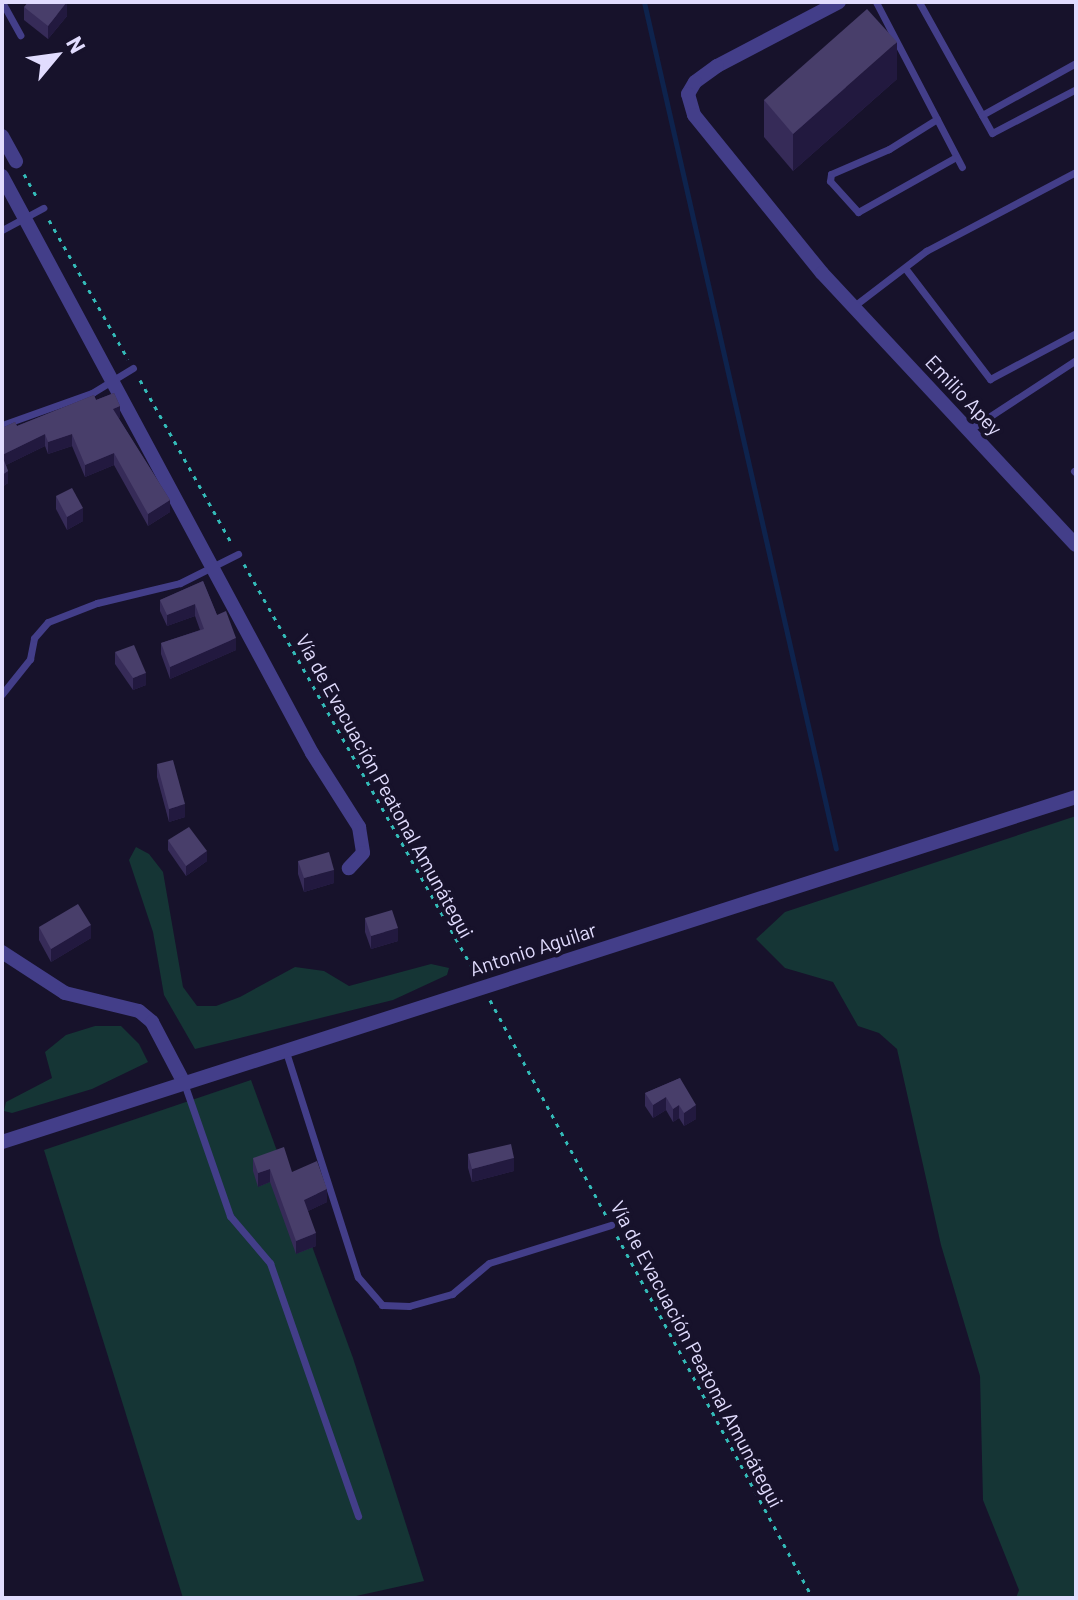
<!DOCTYPE html>
<meta charset="utf-8">
<style>
body{margin:0}
#map{position:relative;width:1078px;height:1600px;overflow:hidden;background:#17122b;font-family:Barlow,sans-serif}
div>[style]{position:absolute}
.green>*{inset:0;background:#153535}
.stream>*{height:5px;margin:-2.5px;padding:0 2.5px;transform-origin:2.5px;border-radius:2.5px;background:#0e234d}
.path>*{height:3px;margin-top:-1.5px;transform-origin:0;background:repeating-linear-gradient(90deg,#33bbb8 0 4px,transparent 0 10px)}
.service>*{height:7px;margin:-3.5px;padding:0 3.5px;transform-origin:3.5px;border-radius:3.5px;background:#433e89}
.minor>*{height:14px;margin:-7px;padding:0 7px;transform-origin:7px;border-radius:7px;background:#433e89}
.wall>*{inset:0;background:#362b58}
.shaded-wall>*{inset:0;background:#22193f}
.building>*{inset:0;background:#483e6a}
span{translate:-50% -50%;white-space:nowrap;text-align:center;line-height:1.15;-webkit-text-stroke:8px #17122b;paint-order:stroke}
.street-label{font-size:20px;color:#e1dcfe}
.frame{position:absolute;inset:0;border:4px solid #e1dcfe;pointer-events:none}
.north{position:absolute;left:16px;top:16px;width:80px;height:80px;-webkit-text-stroke:6px #17122b;paint-order:stroke;rotate:61deg;font-size:22px;font-weight:700;line-height:32px;text-align:center;color:#e1dcfe}
.north::after{content:'';display:block;margin:auto;width:28px;height:36px;background:#e1dcfe;clip-path:polygon(50% 0,100% 100%,50% 72%,0 100%)}
</style>
<div id="map">
<div class="green">
<i style="clip-path:polygon(1076px 816px,1076px 1598px,1016px 1598px,1019px 1590px,983px 1500px,980px 1376px,941px 1245px,897px 1049px,879px 1033px,858px 1026px,833px 982px,785px 968px,756px 939px,785px 912px)"></i>
<i style="clip-path:polygon(136px 847px,149px 854px,163px 872px,183px 987px,197px 1006px,216px 1006px,240px 997px,295px 967px,324px 971px,349px 986px,431px 964px,449px 968px,447px 975px,393px 1000px,195px 1049px,164px 995px,153px 932px,129px 860px)"></i>
<i style="clip-path:polygon(95px 1026px,121px 1026px,139px 1044px,148px 1062px,92px 1089px,12px 1113px,4px 1111px,6px 1102px,52px 1078px,45px 1052px,66px 1035px)"></i>
<i style="clip-path:polygon(251px 1080px,353px 1358px,424px 1581px,347px 1598px,183px 1598px,44px 1150px)"></i>
</div>
<div class="stream">
<i style="left:644px;top:2px;width:868px;rotate:77.23deg"></i>
</div>
<div class="path">
<i style="left:24px;top:174px;width:29px;rotate:61deg"></i>
<i style="left:49px;top:220px;width:160px;rotate:60.4deg"></i>
<i style="left:140px;top:380px;width:188px;rotate:60.7deg"></i>
<i style="left:244px;top:564px;width:469px;rotate:60.5deg"></i>
<i style="left:490px;top:1000px;width:244px;rotate:61.7deg"></i>
<i style="left:617px;top:1236px;width:412px;rotate:61.6deg"></i>
</div>
<div class="service">
<i style="left:2px;top:2px;width:38px;rotate:61deg"></i>
<i style="left:876px;top:2px;width:186px;rotate:62.5deg"></i>
<i style="left:919px;top:2px;width:150px;rotate:60.9deg"></i>
<i style="left:992px;top:133px;width:95px;rotate:-27.6deg"></i>
<i style="left:982px;top:115px;width:107px;rotate:-29deg"></i>
<i style="left:937px;top:119px;width:57px;rotate:148deg"></i>
<i style="left:889px;top:149px;width:63px;rotate:156.7deg"></i>
<i style="left:831px;top:174px;width:7px;rotate:98deg"></i>
<i style="left:830px;top:181px;width:42px;rotate:47.9deg"></i>
<i style="left:858px;top:212px;width:112px;rotate:-29.3deg"></i>
<i style="left:2px;top:230px;width:47px;rotate:-28.2deg"></i>
<i style="left:905px;top:268px;width:140px;rotate:52.6deg"></i>
<i style="left:990px;top:379px;width:98px;rotate:-28.1deg"></i>
<i style="left:854px;top:306px;width:91px;rotate:-37.4deg"></i>
<i style="left:926px;top:251px;width:170px;rotate:-27.8deg"></i>
<i style="left:2px;top:425px;width:96px;rotate:-19.6deg"></i>
<i style="left:92px;top:393px;width:48px;rotate:-31.4deg"></i>
<i style="left:969px;top:430px;width:128px;rotate:-33.2deg"></i>
<i style="left:1074px;top:471px;width:3px;rotate:45deg"></i>
<i style="left:2px;top:694px;width:45px;rotate:-51.3deg"></i>
<i style="left:30px;top:659px;width:21px;rotate:-79deg"></i>
<i style="left:34px;top:638px;width:21px;rotate:-49deg"></i>
<i style="left:48px;top:622px;width:53px;rotate:-21.2deg"></i>
<i style="left:97px;top:603px;width:85px;rotate:-13.5deg"></i>
<i style="left:180px;top:583px;width:65px;rotate:-26.6deg"></i>
<i style="left:286px;top:1052px;width:236px;rotate:72.3deg"></i>
<i style="left:358px;top:1277px;width:37px;rotate:49deg"></i>
<i style="left:382px;top:1305px;width:27px;rotate:2deg"></i>
<i style="left:409px;top:1306px;width:45px;rotate:-15.6deg"></i>
<i style="left:452px;top:1294px;width:48px;rotate:-40deg"></i>
<i style="left:489px;top:1263px;width:128px;rotate:-17.3deg"></i>
<i style="left:184px;top:1083px;width:141px;rotate:70.9deg"></i>
<i style="left:230px;top:1216px;width:62px;rotate:49.6deg"></i>
<i style="left:270px;top:1263px;width:268px;rotate:70.8deg"></i>
</div>
<div class="minor">
<i style="left:839px;top:2px;width:138px;rotate:152.3deg"></i>
<i style="left:717px;top:66px;width:27px;rotate:144deg"></i>
<i style="left:695px;top:82px;width:14px;rotate:120deg"></i>
<i style="left:688px;top:94px;width:22px;rotate:74deg"></i>
<i style="left:694px;top:115px;width:203px;rotate:51deg"></i>
<i style="left:822px;top:273px;width:372px;rotate:47deg"></i>
<i style="left:2px;top:136px;width:29px;rotate:61deg"></i>
<i style="left:2px;top:176px;width:655px;rotate:61.75deg"></i>
<i style="left:312px;top:753px;width:88px;rotate:57.6deg"></i>
<i style="left:359px;top:827px;width:26px;rotate:81deg"></i>
<i style="left:363px;top:853px;width:21px;rotate:133deg"></i>
<i style="left:2px;top:952px;width:75px;rotate:33.1deg"></i>
<i style="left:65px;top:993px;width:76px;rotate:13.7deg"></i>
<i style="left:139px;top:1011px;width:17px;rotate:40deg"></i>
<i style="left:152px;top:1022px;width:69px;rotate:62.3deg"></i>
<i style="left:2px;top:1142px;width:1128px;rotate:-17.81deg"></i>
</div>
<div class="wall">
<i style="clip-path:polygon(24px 7px,67px 16px,48px 39px,24px 20px)"></i>
<i style="clip-path:polygon(897px 79px,793px 171px,764px 137px,764px 100px)"></i>
<i style="clip-path:polygon(114px 393px,120px 406px,119px 419px,170px 500px,170px 512px,148px 526px,114px 465px,85px 477px,72px 446px,48px 454px,45px 446px,6px 465px,8px 471px,8px 483px,2px 487px,2px 428px,15px 422px,17px 426px,94px 395px,96px 400px)"></i>
<i style="clip-path:polygon(56px 496px,83px 521px,67px 530px,56px 509px)"></i>
<i style="clip-path:polygon(203px 581px,217px 615px,236px 650px,170px 679px,161px 654px,161px 643px,200px 630px,195px 616px,167px 626px,160px 611px,160px 600px)"></i>
<i style="clip-path:polygon(115px 652px,146px 685px,133px 690px,115px 664px)"></i>
<i style="clip-path:polygon(157px 764px,185px 817px,169px 822px,157px 777px)"></i>
<i style="clip-path:polygon(168px 840px,207px 861px,186px 876px,168px 850px)"></i>
<i style="clip-path:polygon(298px 861px,334px 883px,304px 892px,298px 874px)"></i>
<i style="clip-path:polygon(365px 918px,398px 941px,371px 949px,365px 932px)"></i>
<i style="clip-path:polygon(39px 927px,91px 938px,51px 962px,39px 940px)"></i>
<i style="clip-path:polygon(680px 1078px,696px 1119px,684px 1126px,679px 1118px,673px 1122px,666px 1110px,653px 1118px,645px 1106px,645px 1093px)"></i>
<i style="clip-path:polygon(468px 1154px,514px 1171px,472px 1182px,468px 1168px)"></i>
<i style="clip-path:polygon(253px 1158px,292px 1172px,327px 1202px,308px 1211px,316px 1246px,296px 1254px,270px 1182px,258px 1187px,253px 1171px)"></i>
</div>
<div class="shaded-wall">
<i style="clip-path:polygon(67px 2px,67px 16px,48px 39px,48px 26px)"></i>
<i style="clip-path:polygon(897px 42px,897px 79px,793px 171px,793px 134px)"></i>
<i style="clip-path:polygon(120px 406px,120px 418px,113px 421px,113px 409px)"></i>
<i style="clip-path:polygon(45px 434px,45px 446px,2px 467px,2px 455px)"></i>
<i style="clip-path:polygon(72px 434px,72px 446px,48px 454px,48px 442px)"></i>
<i style="clip-path:polygon(114px 453px,114px 465px,85px 477px,85px 465px)"></i>
<i style="clip-path:polygon(8px 471px,8px 483px,2px 487px,2px 475px)"></i>
<i style="clip-path:polygon(170px 500px,170px 512px,148px 526px,148px 514px)"></i>
<i style="clip-path:polygon(83px 508px,83px 521px,67px 530px,67px 517px)"></i>
<i style="clip-path:polygon(195px 604px,195px 616px,167px 626px,167px 615px)"></i>
<i style="clip-path:polygon(236px 638px,236px 650px,170px 679px,170px 667px)"></i>
<i style="clip-path:polygon(146px 673px,146px 685px,133px 690px,133px 678px)"></i>
<i style="clip-path:polygon(185px 804px,185px 817px,169px 822px,169px 809px)"></i>
<i style="clip-path:polygon(207px 851px,207px 861px,186px 876px,186px 866px)"></i>
<i style="clip-path:polygon(334px 870px,334px 883px,304px 892px,304px 878px)"></i>
<i style="clip-path:polygon(91px 925px,91px 938px,51px 962px,51px 949px)"></i>
<i style="clip-path:polygon(398px 928px,398px 941px,371px 949px,371px 936px)"></i>
<i style="clip-path:polygon(666px 1097px,666px 1110px,653px 1118px,653px 1105px)"></i>
<i style="clip-path:polygon(679px 1105px,679px 1118px,673px 1122px,673px 1109px)"></i>
<i style="clip-path:polygon(696px 1105px,696px 1119px,684px 1126px,684px 1113px)"></i>
<i style="clip-path:polygon(514px 1158px,514px 1171px,472px 1182px,472px 1169px)"></i>
<i style="clip-path:polygon(270px 1169px,270px 1182px,258px 1187px,258px 1173px)"></i>
<i style="clip-path:polygon(327px 1189px,327px 1202px,304px 1213px,304px 1200px)"></i>
<i style="clip-path:polygon(316px 1233px,316px 1246px,296px 1254px,296px 1241px)"></i>
</div>
<div class="building">
<i style="clip-path:polygon(28px 2px,67px 2px,48px 26px,24px 7px)"></i>
<i style="clip-path:polygon(867px 9px,897px 42px,793px 134px,764px 100px)"></i>
<i style="clip-path:polygon(114px 393px,120px 406px,113px 409px,170px 500px,148px 514px,114px 453px,85px 465px,72px 434px,48px 442px,45px 434px,2px 455px,8px 471px,2px 475px,2px 428px,15px 422px,17px 426px,94px 395px,96px 400px)"></i>
<i style="clip-path:polygon(72px 488px,83px 508px,67px 517px,56px 496px)"></i>
<i style="clip-path:polygon(203px 581px,217px 615px,226px 611px,236px 638px,170px 667px,161px 643px,204px 629px,195px 604px,167px 615px,160px 600px)"></i>
<i style="clip-path:polygon(134px 645px,146px 673px,133px 678px,115px 652px)"></i>
<i style="clip-path:polygon(173px 760px,185px 804px,169px 809px,157px 764px)"></i>
<i style="clip-path:polygon(189px 827px,207px 851px,186px 866px,168px 840px)"></i>
<i style="clip-path:polygon(329px 852px,334px 870px,304px 878px,298px 861px)"></i>
<i style="clip-path:polygon(78px 904px,91px 925px,51px 949px,39px 927px)"></i>
<i style="clip-path:polygon(392px 910px,398px 928px,371px 936px,365px 918px)"></i>
<i style="clip-path:polygon(680px 1078px,696px 1105px,684px 1113px,679px 1105px,673px 1109px,666px 1097px,653px 1105px,645px 1093px)"></i>
<i style="clip-path:polygon(511px 1144px,514px 1158px,472px 1169px,468px 1154px)"></i>
<i style="clip-path:polygon(284px 1147px,292px 1172px,317px 1161px,327px 1189px,304px 1200px,316px 1233px,296px 1241px,270px 1169px,258px 1173px,253px 1158px)"></i>
</div>
<div class="street-label">
<span style="left:964px;top:395px;rotate:47deg">Emilio Apey</span>
<span style="left:385px;top:786px;rotate:61deg">Vía de Evacuación Peatonal Amunátegui</span>
<span style="left:533px;top:949px;rotate:-18deg">Antonio Aguilar</span>
<span style="left:697px;top:1354px;rotate:62deg">Vía de Evacuación Peatonal Amunátegui</span>
</div>
<div class="frame"></div>
<div class="north">N</div>
</div>
